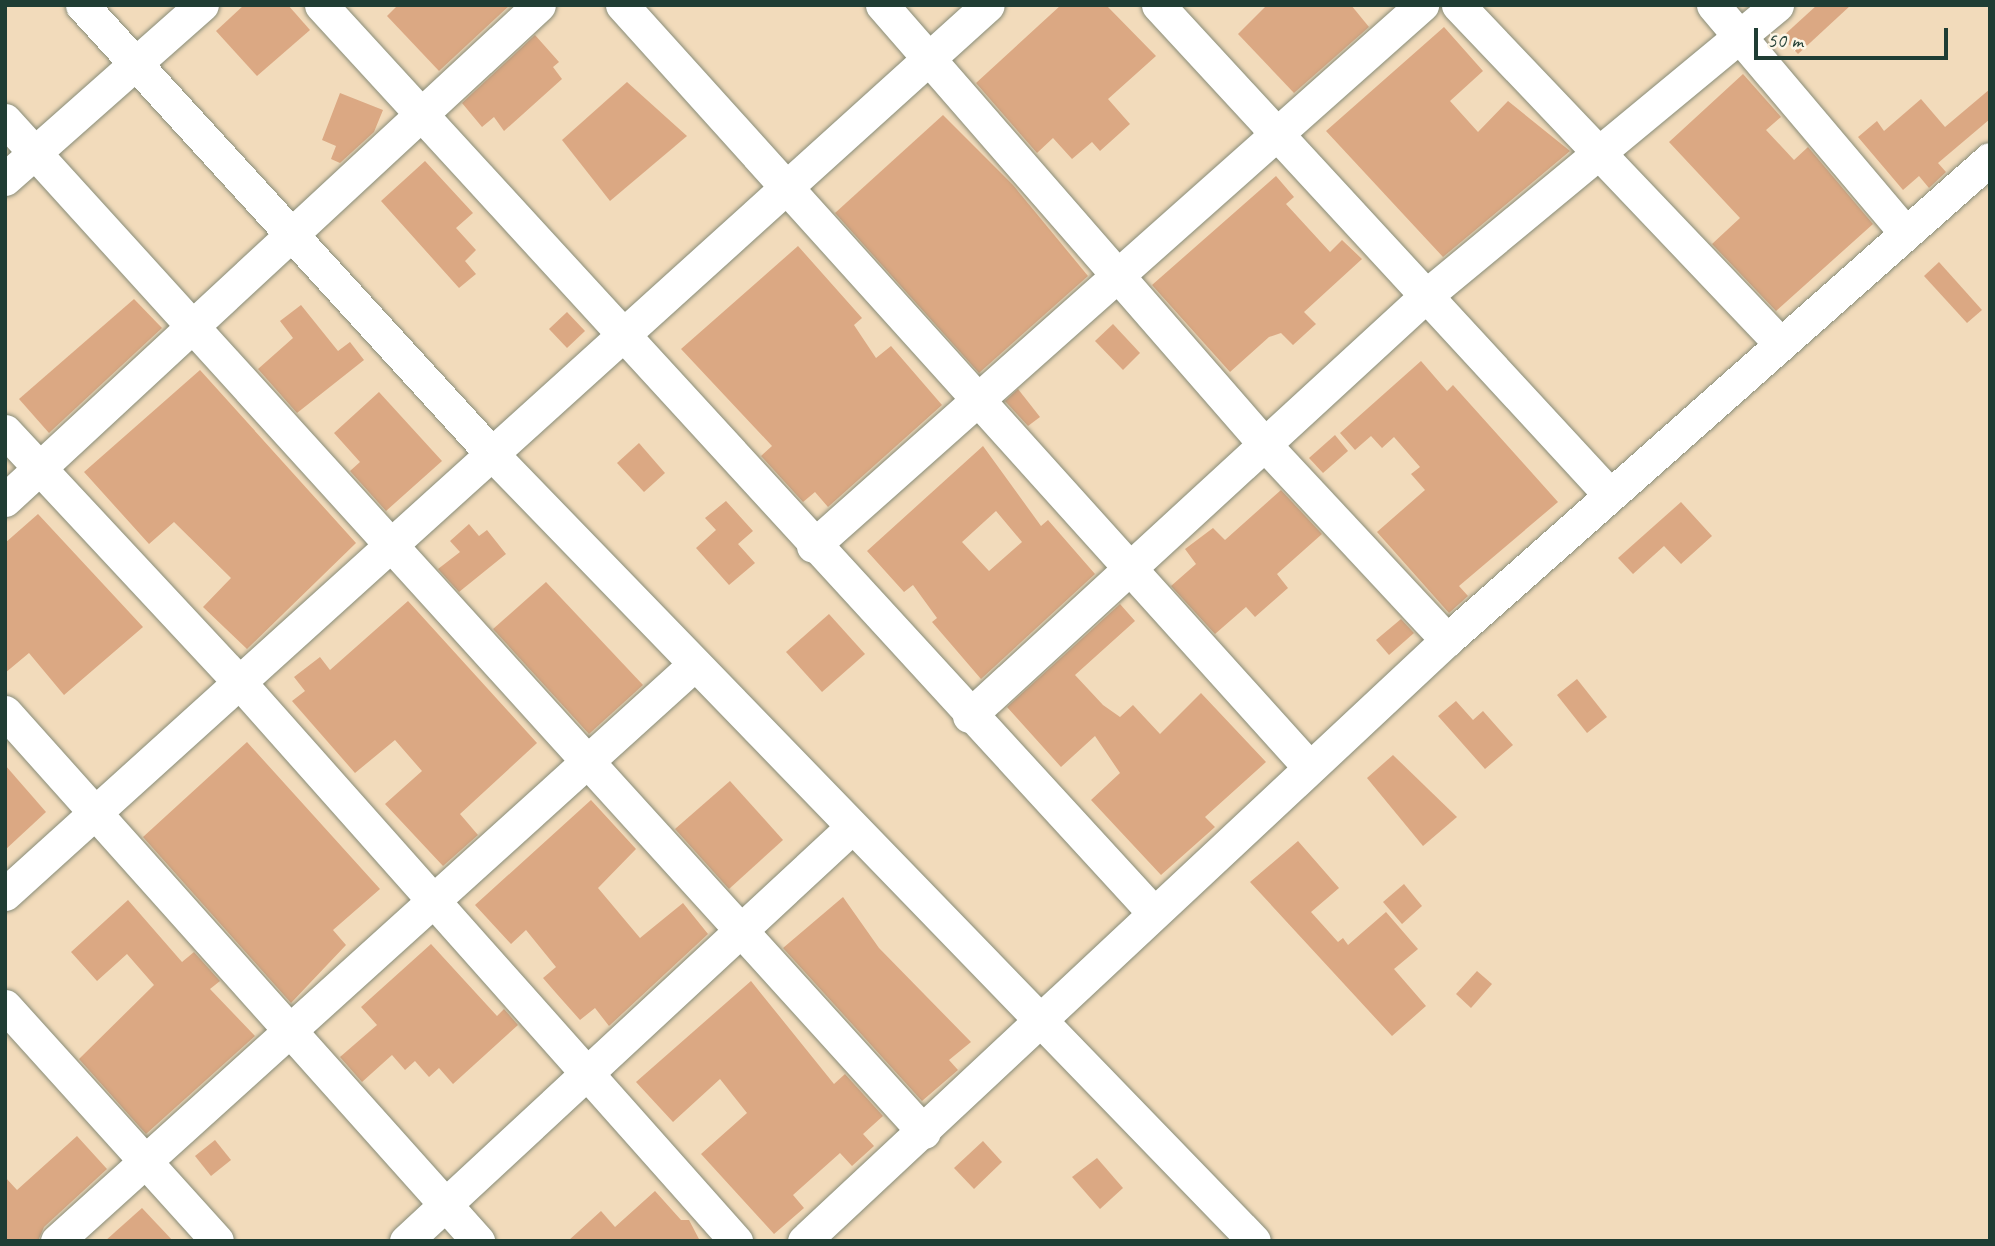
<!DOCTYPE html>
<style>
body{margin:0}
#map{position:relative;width:1995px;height:1246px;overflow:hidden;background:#f2dbbb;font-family:Caveat,sans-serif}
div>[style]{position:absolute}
.building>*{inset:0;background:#dba883}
.roads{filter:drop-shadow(0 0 2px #888c78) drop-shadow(0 0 2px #888c78)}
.minor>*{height:33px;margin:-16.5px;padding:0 16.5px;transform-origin:16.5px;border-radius:16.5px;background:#fff}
span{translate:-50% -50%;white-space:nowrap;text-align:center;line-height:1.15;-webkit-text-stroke:5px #fcf5e5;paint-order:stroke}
.frame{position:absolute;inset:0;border:7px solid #1f3d34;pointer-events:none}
.scale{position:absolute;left:1754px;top:28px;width:194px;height:32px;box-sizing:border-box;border:4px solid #1f3d34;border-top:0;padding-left:9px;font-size:21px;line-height:24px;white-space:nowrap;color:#1f3d34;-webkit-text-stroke:5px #fcf5e5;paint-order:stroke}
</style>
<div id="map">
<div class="building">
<i style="clip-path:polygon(244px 5px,288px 5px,310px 30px,257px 76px,216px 31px)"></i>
<i style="clip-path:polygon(398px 5px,510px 5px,439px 71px,387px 16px)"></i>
<i style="clip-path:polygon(1061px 5px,1106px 5px,1156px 56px,1108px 99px,1130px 124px,1100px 151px,1092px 142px,1072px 159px,1053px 138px,1037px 153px,976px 83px)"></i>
<i style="clip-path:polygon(1267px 5px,1351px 5px,1369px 27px,1294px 93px,1238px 34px)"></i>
<i style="clip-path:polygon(1817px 5px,1851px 5px,1798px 54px,1782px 37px)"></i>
<i style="clip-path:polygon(1444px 27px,1483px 71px,1450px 101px,1478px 132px,1508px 101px,1570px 151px,1443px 257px,1326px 131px)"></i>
<i style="clip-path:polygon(535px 35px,559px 62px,553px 67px,562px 79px,504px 131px,494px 117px,482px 127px,462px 103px)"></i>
<i style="clip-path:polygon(1743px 74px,1781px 117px,1766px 130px,1794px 160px,1808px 147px,1873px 224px,1776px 311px,1712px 244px,1740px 218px,1669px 142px)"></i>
<i style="clip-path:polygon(627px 82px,687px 136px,610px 201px,562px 140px)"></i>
<i style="clip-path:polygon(1990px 89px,1990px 119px,1938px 163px,1946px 172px,1929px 188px,1919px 176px,1903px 190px,1858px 137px,1877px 121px,1884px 131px,1921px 99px,1945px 127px)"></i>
<i style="clip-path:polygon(340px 93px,383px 110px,374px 132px,340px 163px,331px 159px,336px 146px,322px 140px)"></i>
<i style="clip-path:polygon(943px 115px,1013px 185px,1088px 276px,979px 373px,835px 213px)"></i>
<i style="clip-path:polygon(425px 161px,473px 213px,456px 228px,476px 250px,465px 261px,476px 274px,459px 288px,381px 201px)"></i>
<i style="clip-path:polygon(1276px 176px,1294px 197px,1286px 204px,1330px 252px,1342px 240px,1362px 259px,1304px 312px,1316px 324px,1293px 345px,1281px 333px,1269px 337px,1230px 372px,1152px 285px)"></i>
<i style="clip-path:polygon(798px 246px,862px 318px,854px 325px,876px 358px,891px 346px,942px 405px,828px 507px,815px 492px,803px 502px,761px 456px,772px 446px,681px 349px)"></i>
<i style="clip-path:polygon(1939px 262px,1982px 310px,1967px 323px,1924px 276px)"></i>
<i style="clip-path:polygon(134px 299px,162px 328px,49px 433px,19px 399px)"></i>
<i style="clip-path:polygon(301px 305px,338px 351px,350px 342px,364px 360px,297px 413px,258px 369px,293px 338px,280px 321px)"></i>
<i style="clip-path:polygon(567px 312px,585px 331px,567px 348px,549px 329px)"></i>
<i style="clip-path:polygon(1113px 324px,1140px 353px,1123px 370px,1095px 341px)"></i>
<i style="clip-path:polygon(1421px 361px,1447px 391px,1453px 385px,1558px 502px,1459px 586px,1468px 596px,1449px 613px,1377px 532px,1425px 490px,1411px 474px,1420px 467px,1394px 437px,1382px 448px,1371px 436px,1355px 450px,1340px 433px)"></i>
<i style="clip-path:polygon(200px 370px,356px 543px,247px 649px,203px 607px,231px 578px,174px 522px,149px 544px,84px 472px)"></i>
<i style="clip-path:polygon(1018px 389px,1040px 417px,1028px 426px,1005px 401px)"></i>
<i style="clip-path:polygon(379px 392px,442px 461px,386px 511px,350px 471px,360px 462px,334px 433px)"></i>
<i style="clip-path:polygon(1335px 435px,1348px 451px,1323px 473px,1309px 458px)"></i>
<i style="clip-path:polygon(639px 443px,665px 473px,644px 492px,617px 463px)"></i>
<i style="clip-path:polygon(evenodd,983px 446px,1041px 526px,1048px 520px,1095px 574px,981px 679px,932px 622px,937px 618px,913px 585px,904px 592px,867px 551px,983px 446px,996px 511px,1022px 542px,989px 571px,962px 542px,996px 511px)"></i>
<i style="clip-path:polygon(1281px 490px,1322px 534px,1277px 574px,1288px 588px,1255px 617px,1246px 607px,1215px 634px,1171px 586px,1196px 564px,1185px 549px,1213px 528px,1225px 540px)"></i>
<i style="clip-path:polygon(726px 501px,753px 531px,738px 544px,755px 563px,729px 585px,696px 548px,716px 530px,705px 518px)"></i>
<i style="clip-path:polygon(1681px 502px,1712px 536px,1681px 564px,1664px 546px,1633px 574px,1618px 558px)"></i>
<i style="clip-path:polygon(38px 514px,143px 627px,64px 695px,29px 653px,5px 673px,5px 543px)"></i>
<i style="clip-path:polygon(469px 524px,479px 536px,487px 530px,506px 554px,459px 592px,438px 569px,460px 552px,450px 541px)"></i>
<i style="clip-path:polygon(546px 582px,643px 685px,589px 734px,493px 629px)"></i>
<i style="clip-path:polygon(408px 601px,537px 743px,460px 814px,478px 835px,443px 866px,385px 804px,422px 771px,395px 740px,355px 773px,292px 701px,305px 691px,294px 677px,320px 657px,330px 670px)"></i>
<i style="clip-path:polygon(1120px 604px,1135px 621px,1075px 675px,1103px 705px,1120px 717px,1133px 705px,1160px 734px,1201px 693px,1266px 762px,1205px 817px,1215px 827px,1161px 875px,1091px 800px,1120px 773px,1095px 736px,1061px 767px,1007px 707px)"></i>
<i style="clip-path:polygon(829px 614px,865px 654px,822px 692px,786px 652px)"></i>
<i style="clip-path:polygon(1401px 619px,1414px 633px,1389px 655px,1376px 640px)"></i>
<i style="clip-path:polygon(1577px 679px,1607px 717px,1587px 733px,1557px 695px)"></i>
<i style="clip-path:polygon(1456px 701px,1473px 720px,1483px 711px,1513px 745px,1485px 769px,1438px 716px)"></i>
<i style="clip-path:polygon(247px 742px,380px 889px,333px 930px,346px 945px,291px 1003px,143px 837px)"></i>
<i style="clip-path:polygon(1393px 755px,1457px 817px,1423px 846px,1367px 778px)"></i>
<i style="clip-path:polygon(5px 765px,46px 812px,5px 850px)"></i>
<i style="clip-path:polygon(730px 781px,783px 840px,729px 889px,675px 829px)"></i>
<i style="clip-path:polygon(591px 800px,636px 849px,598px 888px,640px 938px,683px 903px,708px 934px,609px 1026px,595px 1008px,580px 1020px,556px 993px,543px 978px,556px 967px,526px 930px,511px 944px,475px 905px)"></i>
<i style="clip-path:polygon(1298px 841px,1339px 888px,1311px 912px,1338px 942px,1343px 938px,1348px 945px,1386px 912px,1418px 949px,1394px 969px,1426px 1006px,1392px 1036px,1250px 882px)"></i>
<i style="clip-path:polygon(1404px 884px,1422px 906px,1402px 924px,1383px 902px)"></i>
<i style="clip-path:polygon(843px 897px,879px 948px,971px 1042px,949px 1060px,958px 1070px,922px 1101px,783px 948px)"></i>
<i style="clip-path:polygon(128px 900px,182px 962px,194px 952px,220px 981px,210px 989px,255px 1036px,146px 1134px,79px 1059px,154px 985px,127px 954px,97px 981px,71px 952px)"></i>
<i style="clip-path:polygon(431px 944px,497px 1016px,504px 1009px,518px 1025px,453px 1084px,439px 1068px,429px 1077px,415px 1061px,405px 1070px,392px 1055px,362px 1082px,340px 1057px,377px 1025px,361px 1007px)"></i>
<i style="clip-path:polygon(1477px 971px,1492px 984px,1471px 1008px,1456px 994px)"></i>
<i style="clip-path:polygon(751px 981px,834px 1084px,845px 1074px,883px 1116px,863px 1134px,874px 1146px,852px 1166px,840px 1153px,793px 1195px,804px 1208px,774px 1234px,701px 1154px,747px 1113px,720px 1079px,673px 1122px,636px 1082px)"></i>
<i style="clip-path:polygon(77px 1136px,107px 1169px,44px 1227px,38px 1241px,5px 1241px,5px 1177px,17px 1190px)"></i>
<i style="clip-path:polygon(215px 1140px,231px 1160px,211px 1176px,195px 1156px)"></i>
<i style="clip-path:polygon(983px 1141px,1002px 1162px,974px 1189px,954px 1168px)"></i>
<i style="clip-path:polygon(1097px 1158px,1123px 1188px,1100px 1209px,1072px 1177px)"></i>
<i style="clip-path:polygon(655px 1191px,681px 1220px,689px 1220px,700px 1241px,568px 1241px,601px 1211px,615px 1227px)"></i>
<i style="clip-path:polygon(142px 1208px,173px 1241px,105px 1241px)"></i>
</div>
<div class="roads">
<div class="minor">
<i style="left:82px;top:5px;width:608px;rotate:47.6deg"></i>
<i style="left:492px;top:454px;width:1095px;rotate:45.92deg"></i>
<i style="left:321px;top:5px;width:1232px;rotate:47.47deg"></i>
<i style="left:622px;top:5px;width:1026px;rotate:47.96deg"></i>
<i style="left:882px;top:5px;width:586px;rotate:48.94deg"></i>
<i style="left:1267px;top:447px;width:264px;rotate:47deg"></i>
<i style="left:1158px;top:5px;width:665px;rotate:47.31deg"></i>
<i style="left:1458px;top:5px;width:464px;rotate:46.4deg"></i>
<i style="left:1713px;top:5px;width:296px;rotate:49.8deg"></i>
<i style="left:5px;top:120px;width:1367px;rotate:47.76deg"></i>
<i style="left:5px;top:179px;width:263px;rotate:-41.5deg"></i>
<i style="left:5px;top:431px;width:345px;rotate:47deg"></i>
<i style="left:240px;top:683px;width:747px;rotate:48.37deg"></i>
<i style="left:5px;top:500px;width:728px;rotate:-42.83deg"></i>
<i style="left:813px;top:546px;width:815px;rotate:-41.62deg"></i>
<i style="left:5px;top:712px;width:710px;rotate:48.2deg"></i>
<i style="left:969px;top:716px;width:624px;rotate:-42.6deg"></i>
<i style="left:1428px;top:294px;width:453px;rotate:-39.6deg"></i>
<i style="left:5px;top:894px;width:1325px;rotate:-42.13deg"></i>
<i style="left:5px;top:1006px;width:316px;rotate:47.9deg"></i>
<i style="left:57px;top:1241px;width:860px;rotate:-42.13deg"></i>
<i style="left:406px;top:1241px;width:607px;rotate:-42.86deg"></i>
<i style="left:804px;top:1241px;width:880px;rotate:-43.07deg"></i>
<i style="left:1447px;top:640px;width:725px;rotate:-41.54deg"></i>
</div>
</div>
<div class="frame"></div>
<div class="scale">50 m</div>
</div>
